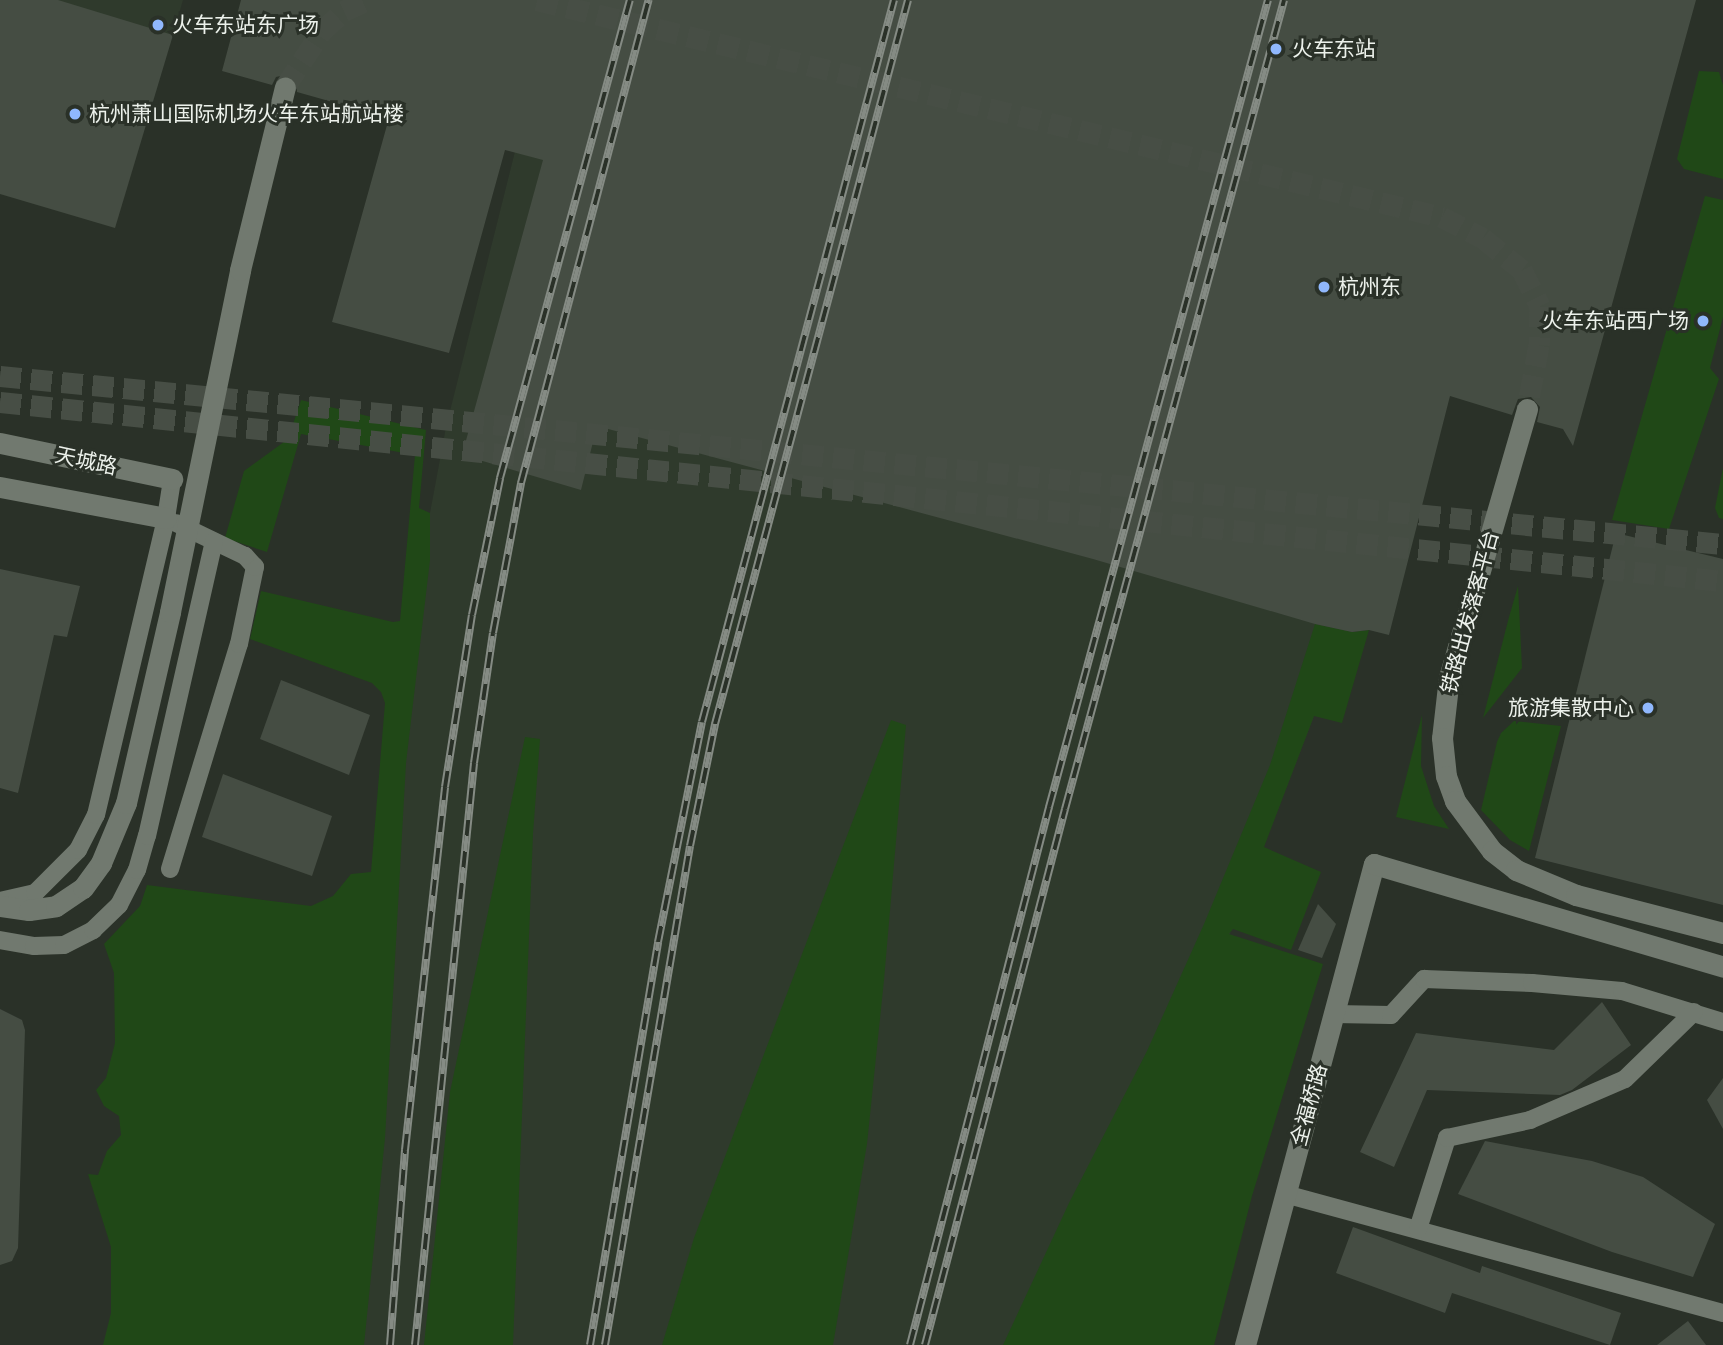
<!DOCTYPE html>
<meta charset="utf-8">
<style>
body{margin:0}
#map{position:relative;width:1723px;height:1345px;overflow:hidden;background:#2a3128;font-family:Cabin,"Noto Sans SC",sans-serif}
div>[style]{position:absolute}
.built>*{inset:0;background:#2f3a2c}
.green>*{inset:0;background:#204817}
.building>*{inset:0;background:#454d43}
.secondary-tunnel>*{height:21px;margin-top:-10.5px;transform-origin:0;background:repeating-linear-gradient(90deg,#474e45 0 21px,transparent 0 31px)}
.primary-tunnel>*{height:21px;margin-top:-10.5px;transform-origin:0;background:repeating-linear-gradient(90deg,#474e45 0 21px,transparent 0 31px)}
.street>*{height:18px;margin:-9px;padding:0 9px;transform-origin:9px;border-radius:9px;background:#71796f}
.secondary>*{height:21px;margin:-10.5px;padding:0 10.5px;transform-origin:10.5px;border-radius:10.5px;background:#71796f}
.rail>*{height:8px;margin-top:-4px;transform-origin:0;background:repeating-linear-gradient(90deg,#2a3128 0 16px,#858b84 0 32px);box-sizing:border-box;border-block:2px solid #858b84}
.dots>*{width:19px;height:19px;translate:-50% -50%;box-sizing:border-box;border:4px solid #2a3128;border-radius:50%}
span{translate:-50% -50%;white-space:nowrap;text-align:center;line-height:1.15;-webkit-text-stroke:6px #2a3128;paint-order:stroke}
.poi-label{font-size:21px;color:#ecf1eb}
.left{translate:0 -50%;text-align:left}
.right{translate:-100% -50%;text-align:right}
.street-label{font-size:21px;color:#ecf1eb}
</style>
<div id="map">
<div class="built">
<i style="clip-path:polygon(46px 0,183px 0,173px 35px)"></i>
<i style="clip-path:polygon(553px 0,1515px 32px,1352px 632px,1314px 716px,1232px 929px,1024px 1345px,340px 1345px,430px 513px,446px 427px)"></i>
</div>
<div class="green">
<i style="clip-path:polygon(1699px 71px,1719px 72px,1723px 85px,1723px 179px,1684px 169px,1677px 159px)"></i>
<i style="clip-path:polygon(1705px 196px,1723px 200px,1723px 317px,1710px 368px,1719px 379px,1669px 529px,1612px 520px)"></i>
<i style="clip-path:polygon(301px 400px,426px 430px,419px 508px,430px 513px,430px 560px,406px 763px,385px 1138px,364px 1345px,103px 1345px,111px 1313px,111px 1247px,88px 1174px,98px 1175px,107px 1151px,121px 1135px,119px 1116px,104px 1106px,96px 1090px,106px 1078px,115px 1043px,114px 973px,104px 944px,140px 906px,147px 885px,311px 906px,333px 896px,351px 874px,371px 872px,385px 703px,381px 692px,372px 683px,250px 639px,261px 591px,393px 622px,400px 621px,415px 455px,301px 434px,267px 552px,225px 538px,244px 471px,288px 439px)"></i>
<i style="clip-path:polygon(1723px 468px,1723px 519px,1719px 518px,1715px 508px)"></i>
<i style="clip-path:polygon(1518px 586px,1522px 668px,1483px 718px,1509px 617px)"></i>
<i style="clip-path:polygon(1315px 624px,1352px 632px,1369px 630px,1342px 723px,1314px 716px,1264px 847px,1321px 872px,1291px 950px,1233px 929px,1229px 934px,1323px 964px,1252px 1196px,1214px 1345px,1003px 1345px,1069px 1203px,1147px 1051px,1204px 924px,1270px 765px)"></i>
<i style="clip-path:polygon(1422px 715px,1421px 766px,1434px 806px,1449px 829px,1396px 817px)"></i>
<i style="clip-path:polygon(891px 720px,906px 725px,884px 980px,867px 1144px,833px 1345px,662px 1345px,694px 1238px)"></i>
<i style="clip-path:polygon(1514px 721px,1561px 726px,1529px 851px,1510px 840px,1481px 810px,1497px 742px,1501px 733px)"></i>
<i style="clip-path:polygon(525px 737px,540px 739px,533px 834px,513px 1345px,424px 1345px,450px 1092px)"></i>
</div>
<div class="building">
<i style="clip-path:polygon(0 0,58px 0,173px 35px,115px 228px,0 194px)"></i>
<i style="clip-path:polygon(241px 0,1696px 0,1573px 446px,1563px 429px,1537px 422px,1540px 407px,1531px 397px,1518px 399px,1512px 415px,1450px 396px,1389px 635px,1369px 630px,1352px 632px,1315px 624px,1093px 559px,597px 426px,581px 490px,462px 455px,543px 160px,505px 150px,449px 353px,332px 322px,389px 118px,297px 92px,297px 83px,289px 74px,276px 77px,272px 85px,222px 71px)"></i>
<i style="clip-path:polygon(1616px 533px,1723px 559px,1723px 905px,1535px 858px)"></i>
<i style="clip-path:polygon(0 569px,80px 586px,67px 637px,54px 635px,18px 793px,0 788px)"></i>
<i style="clip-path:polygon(281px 680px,370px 715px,349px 775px,260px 739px)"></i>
<i style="clip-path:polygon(223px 774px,332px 816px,312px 876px,202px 837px)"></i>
<i style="clip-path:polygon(1318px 904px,1336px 924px,1322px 958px,1298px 950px)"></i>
<i style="clip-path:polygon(1602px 1002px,1631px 1045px,1572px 1090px,1560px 1095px,1427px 1090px,1394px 1167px,1360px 1152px,1416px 1033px,1554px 1050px)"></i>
<i style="clip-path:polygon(0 1009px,22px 1020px,25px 1030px,18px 1248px,12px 1261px,0 1265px)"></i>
<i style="clip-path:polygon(1723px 1078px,1723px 1129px,1707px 1100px)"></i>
<i style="clip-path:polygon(1485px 1141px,1592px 1161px,1643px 1177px,1715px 1224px,1693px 1277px,1612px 1252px,1458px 1194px)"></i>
<i style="clip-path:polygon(1353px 1227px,1480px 1273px,1482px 1266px,1621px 1313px,1610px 1345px,1452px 1293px,1445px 1313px,1336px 1273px)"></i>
<i style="clip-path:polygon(1688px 1321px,1706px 1345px,1657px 1345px)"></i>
</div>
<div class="secondary-tunnel">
<i style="left:537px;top:0;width:931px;rotate:13.48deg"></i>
<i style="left:1442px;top:217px;width:46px;rotate:27.1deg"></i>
<i style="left:1483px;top:238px;width:50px;rotate:39.4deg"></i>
<i style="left:1522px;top:270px;width:40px;rotate:63.4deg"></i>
<i style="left:1540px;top:306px;width:39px;rotate:91deg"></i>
<i style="left:1539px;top:345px;width:65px;rotate:100.6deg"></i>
<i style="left:285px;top:87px;width:67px;rotate:-56.5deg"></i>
<i style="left:322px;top:31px;width:30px;rotate:-42deg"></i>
<i style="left:344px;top:11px;width:26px;rotate:-25deg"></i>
</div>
<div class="primary-tunnel">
<i style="left:0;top:376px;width:1731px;rotate:5.57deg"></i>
<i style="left:0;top:402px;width:1732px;rotate:5.93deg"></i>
</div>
<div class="street">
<i style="left:170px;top:869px;width:235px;rotate:-73deg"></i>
<i style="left:239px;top:644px;width:79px;rotate:-78.3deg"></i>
<i style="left:255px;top:567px;width:15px;rotate:-132deg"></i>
<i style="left:245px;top:556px;width:76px;rotate:-154.4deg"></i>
<i style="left:0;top:901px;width:36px;rotate:-13deg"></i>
<i style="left:35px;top:893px;width:61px;rotate:-45deg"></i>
<i style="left:78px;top:850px;width:39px;rotate:-63deg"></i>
<i style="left:96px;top:815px;width:305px;rotate:-76.7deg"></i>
<i style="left:166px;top:518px;width:39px;rotate:-81deg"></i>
<i style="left:0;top:940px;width:35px;rotate:10deg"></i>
<i style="left:34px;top:946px;width:30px;rotate:-2deg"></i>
<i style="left:64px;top:945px;width:33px;rotate:-27deg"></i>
<i style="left:93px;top:930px;width:36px;rotate:-44deg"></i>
<i style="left:119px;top:905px;width:39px;rotate:-63deg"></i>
<i style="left:137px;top:870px;width:35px;rotate:-74deg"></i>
<i style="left:147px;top:836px;width:302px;rotate:-77.2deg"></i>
<i style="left:1334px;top:1014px;width:57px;rotate:1deg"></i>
<i style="left:1391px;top:1015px;width:49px;rotate:-47.5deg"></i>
<i style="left:1424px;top:979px;width:108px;rotate:2.1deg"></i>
<i style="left:1532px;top:983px;width:90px;rotate:5.1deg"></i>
<i style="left:1622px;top:991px;width:106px;rotate:17.1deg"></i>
<i style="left:1285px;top:1194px;width:454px;rotate:15.2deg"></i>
<i style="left:1418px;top:1229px;width:96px;rotate:-72.3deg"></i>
<i style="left:1447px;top:1138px;width:85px;rotate:-12.2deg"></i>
<i style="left:1530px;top:1120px;width:103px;rotate:-23.3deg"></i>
<i style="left:1625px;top:1079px;width:96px;rotate:-44.2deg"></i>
</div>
<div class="secondary">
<i style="left:1527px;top:409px;width:279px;rotate:106.2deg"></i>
<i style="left:1449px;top:677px;width:61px;rotate:96.5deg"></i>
<i style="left:1442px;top:738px;width:38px;rotate:84deg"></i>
<i style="left:1446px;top:776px;width:27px;rotate:70deg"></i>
<i style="left:1455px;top:801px;width:62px;rotate:53.5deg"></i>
<i style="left:1492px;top:851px;width:31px;rotate:38deg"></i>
<i style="left:1516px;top:870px;width:65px;rotate:22.6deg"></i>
<i style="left:1576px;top:895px;width:152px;rotate:14.5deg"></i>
<i style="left:0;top:443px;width:176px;rotate:11.8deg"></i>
<i style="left:0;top:487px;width:169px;rotate:10.6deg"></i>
<i style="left:0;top:906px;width:29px;rotate:8deg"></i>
<i style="left:29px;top:910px;width:27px;rotate:-8deg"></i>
<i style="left:56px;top:906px;width:32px;rotate:-34deg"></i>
<i style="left:83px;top:888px;width:31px;rotate:-54deg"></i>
<i style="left:101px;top:863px;width:65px;rotate:-67.4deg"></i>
<i style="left:126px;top:803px;width:196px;rotate:-77deg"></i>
<i style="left:170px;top:612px;width:349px;rotate:-78.4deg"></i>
<i style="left:240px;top:270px;width:188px;rotate:-76.2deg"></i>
<i style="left:1245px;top:1345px;width:498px;rotate:-75deg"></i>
<i style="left:1374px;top:864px;width:364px;rotate:16.4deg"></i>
</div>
<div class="rail">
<i style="left:390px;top:1345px;width:196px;rotate:-85.6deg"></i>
<i style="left:405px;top:1150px;width:365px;rotate:-83.7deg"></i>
<i style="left:445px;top:787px;width:174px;rotate:-81.1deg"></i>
<i style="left:472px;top:615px;width:140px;rotate:-78.4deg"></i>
<i style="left:500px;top:478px;width:495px;rotate:-74.8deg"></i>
<i style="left:415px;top:1345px;width:585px;rotate:-84.21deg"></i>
<i style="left:474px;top:763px;width:131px;rotate:-81.7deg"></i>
<i style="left:493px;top:633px;width:153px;rotate:-79.4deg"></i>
<i style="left:521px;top:483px;width:500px;rotate:-75.2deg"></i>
<i style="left:590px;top:1345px;width:409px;rotate:-80.4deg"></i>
<i style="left:658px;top:942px;width:224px;rotate:-78.7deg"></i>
<i style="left:702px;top:722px;width:747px;rotate:-75.11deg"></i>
<i style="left:605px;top:1345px;width:506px;rotate:-80.33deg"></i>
<i style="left:690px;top:846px;width:125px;rotate:-78.4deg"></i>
<i style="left:715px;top:724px;width:749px;rotate:-75.07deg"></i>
<i style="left:910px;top:1345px;width:556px;rotate:-75.51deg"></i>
<i style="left:1049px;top:807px;width:836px;rotate:-74.82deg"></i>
<i style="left:925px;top:1345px;width:554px;rotate:-75.36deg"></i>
<i style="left:1065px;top:809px;width:838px;rotate:-74.85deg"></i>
</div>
<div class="dots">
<i style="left:158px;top:25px;background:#90b8fd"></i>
<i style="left:1276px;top:49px;background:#90b8fd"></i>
<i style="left:75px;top:114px;background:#90b8fd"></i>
<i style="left:1324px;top:287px;background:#90b8fd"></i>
<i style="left:1703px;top:321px;background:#90b8fd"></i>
<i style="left:1648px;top:708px;background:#90b8fd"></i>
</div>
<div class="poi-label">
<span class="left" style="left:172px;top:25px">火车东站东广场</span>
<span class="left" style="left:1292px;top:49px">火车东站</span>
<span class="left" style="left:89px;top:114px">杭州萧山国际机场火车东站航站楼</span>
<span class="left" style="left:1338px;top:287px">杭州东</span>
<span class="right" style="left:1689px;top:321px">火车东站西广场</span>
<span class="right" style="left:1634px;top:708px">旅游集散中心</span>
</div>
<div class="street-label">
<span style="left:86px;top:461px;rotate:12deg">天城路</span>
<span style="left:1470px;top:612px;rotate:-75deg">铁路出发落客平台</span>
<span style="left:1309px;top:1105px;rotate:-75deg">全福桥路</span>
</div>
</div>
